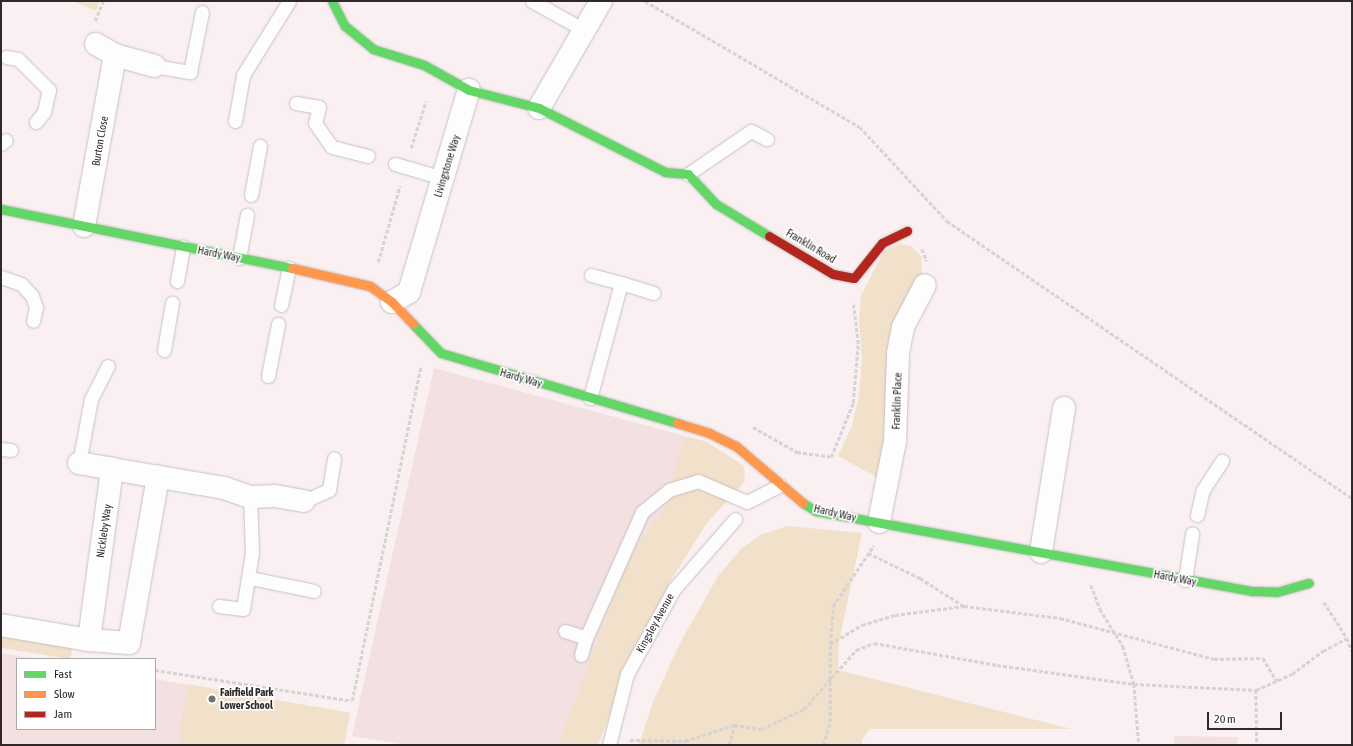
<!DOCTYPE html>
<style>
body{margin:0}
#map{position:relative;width:1353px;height:746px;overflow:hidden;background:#faf0f2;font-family:"Asap Condensed",sans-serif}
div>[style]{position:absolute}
.built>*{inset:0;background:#f3e0e1}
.green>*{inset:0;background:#f1e0ca}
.path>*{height:2.5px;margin-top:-1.25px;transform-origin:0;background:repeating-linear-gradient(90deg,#d6d3d3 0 4px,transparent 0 6px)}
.roads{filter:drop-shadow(0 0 1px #c7c0c1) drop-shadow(0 0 1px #c7c0c1)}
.lane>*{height:13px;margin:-6.5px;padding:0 6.5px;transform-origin:6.5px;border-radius:6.5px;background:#fefdfd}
.street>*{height:22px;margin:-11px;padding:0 11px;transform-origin:11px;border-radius:11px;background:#fefdfd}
.fast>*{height:9px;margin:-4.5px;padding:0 4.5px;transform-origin:4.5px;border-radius:4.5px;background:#63d668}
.slow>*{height:9px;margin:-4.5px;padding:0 4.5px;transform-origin:4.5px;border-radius:4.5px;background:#ff974d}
.jam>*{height:9px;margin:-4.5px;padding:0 4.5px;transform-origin:4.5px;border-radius:4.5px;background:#b3261e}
.dots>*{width:11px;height:11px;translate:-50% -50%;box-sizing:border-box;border:2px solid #fff;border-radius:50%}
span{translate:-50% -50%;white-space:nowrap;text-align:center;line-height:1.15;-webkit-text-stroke:3.5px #fff;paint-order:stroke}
.street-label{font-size:11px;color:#2f2929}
.poi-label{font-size:11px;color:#2f2929;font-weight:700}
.left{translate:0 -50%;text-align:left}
.frame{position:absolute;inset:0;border:2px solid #2f2929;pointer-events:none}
.legend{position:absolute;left:16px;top:658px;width:140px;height:72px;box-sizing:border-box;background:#fff;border:1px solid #aca9a9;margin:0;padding:5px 7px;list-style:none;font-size:12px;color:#2f2929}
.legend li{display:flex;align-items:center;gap:8px;height:20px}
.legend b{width:20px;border:1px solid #aca9a9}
.scale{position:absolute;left:1207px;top:712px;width:75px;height:18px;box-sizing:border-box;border:2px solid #2f2929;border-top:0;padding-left:5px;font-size:12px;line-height:14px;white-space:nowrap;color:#2f2929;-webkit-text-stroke:3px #fff;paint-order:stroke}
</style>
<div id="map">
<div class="built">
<i style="clip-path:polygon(434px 368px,707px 442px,745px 481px,706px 524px,671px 580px,633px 656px,598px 745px,407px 745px,352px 736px)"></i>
<i style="clip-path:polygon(1px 653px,36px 659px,17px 659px,17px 729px,155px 729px,155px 679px,350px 713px,344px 745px,1px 745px)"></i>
<i style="clip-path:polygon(1174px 736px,1238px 737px,1237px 745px,1174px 745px)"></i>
</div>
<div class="green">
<i style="clip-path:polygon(72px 1px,100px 1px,96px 11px)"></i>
<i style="clip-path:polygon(900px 244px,911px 246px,921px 256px,922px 274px,910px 301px,880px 479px,838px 456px,852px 426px,859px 396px,862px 358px,859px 322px,861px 296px,884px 251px)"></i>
<i style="clip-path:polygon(688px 437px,707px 442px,744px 466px,745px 481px,706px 524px,671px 580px,633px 656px,598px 745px,558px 745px,630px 556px,669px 501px,680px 447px)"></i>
<i style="clip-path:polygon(788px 526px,862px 533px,839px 642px,838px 670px,1072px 729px,870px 729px,862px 739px,862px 745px,639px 745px,653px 702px,680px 643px,718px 576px,741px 549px,760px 535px)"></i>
<i style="clip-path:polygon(1px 625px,74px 642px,70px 659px,1px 648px)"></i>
<i style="clip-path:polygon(187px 684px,350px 713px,344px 745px,178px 745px)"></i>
</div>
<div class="path">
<i style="left:645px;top:1px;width:249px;rotate:30.4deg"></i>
<i style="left:860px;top:127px;width:128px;rotate:47.2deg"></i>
<i style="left:947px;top:221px;width:491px;rotate:34.4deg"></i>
<i style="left:95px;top:21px;width:22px;rotate:-68deg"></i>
<i style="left:411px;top:148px;width:49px;rotate:-72.3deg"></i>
<i style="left:922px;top:249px;width:13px;rotate:67deg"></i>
<i style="left:378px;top:262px;width:79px;rotate:-73.9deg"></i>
<i style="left:753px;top:427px;width:51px;rotate:29.6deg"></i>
<i style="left:797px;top:452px;width:34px;rotate:8deg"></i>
<i style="left:831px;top:457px;width:58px;rotate:-67.8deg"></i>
<i style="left:853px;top:403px;width:59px;rotate:-85.2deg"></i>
<i style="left:858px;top:344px;width:42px;rotate:-96.8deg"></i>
<i style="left:868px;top:553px;width:58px;rotate:25.7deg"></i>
<i style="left:920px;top:578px;width:52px;rotate:32.5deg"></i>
<i style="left:964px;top:606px;width:97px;rotate:7.1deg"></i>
<i style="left:1060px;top:618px;width:159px;rotate:14.9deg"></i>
<i style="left:1214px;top:659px;width:49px;rotate:-1.2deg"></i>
<i style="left:1263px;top:658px;width:27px;rotate:59deg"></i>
<i style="left:1091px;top:585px;width:26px;rotate:69deg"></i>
<i style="left:1100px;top:609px;width:44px;rotate:58.1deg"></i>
<i style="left:1123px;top:646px;width:40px;rotate:74deg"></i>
<i style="left:1134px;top:684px;width:122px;rotate:2.8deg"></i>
<i style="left:1256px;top:690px;width:55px;rotate:89deg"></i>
<i style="left:1324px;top:602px;width:43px;rotate:57.4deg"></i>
<i style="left:1347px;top:638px;width:14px;rotate:69deg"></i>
<i style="left:830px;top:644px;width:37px;rotate:-31deg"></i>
<i style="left:862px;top:625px;width:34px;rotate:-17deg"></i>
<i style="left:895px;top:615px;width:70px;rotate:-7.4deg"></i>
<i style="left:155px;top:670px;width:199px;rotate:8.9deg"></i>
<i style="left:352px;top:701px;width:342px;rotate:-78.4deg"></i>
<i style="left:1256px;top:690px;width:39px;rotate:-24deg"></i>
<i style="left:1292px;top:674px;width:39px;rotate:-37deg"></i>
<i style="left:1323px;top:651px;width:27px;rotate:-28deg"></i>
<i style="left:630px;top:740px;width:55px;rotate:1deg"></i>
<i style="left:685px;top:741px;width:52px;rotate:-18.1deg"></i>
<i style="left:734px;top:725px;width:28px;rotate:8deg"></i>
<i style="left:762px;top:729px;width:47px;rotate:-25.5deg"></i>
<i style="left:804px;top:709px;width:79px;rotate:-48.6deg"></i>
<i style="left:856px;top:650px;width:19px;rotate:-21deg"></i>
<i style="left:874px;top:643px;width:125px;rotate:10.1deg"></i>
<i style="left:997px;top:665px;width:138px;rotate:7.9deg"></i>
<i style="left:1134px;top:684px;width:61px;rotate:85.3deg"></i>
<i style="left:729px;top:745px;width:20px;rotate:-75deg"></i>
<i style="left:823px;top:745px;width:24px;rotate:-73deg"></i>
<i style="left:830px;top:722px;width:78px;rotate:-90deg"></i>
<i style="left:830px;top:644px;width:38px;rotate:-85deg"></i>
<i style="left:833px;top:606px;width:73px;rotate:-56.1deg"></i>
</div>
<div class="roads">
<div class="lane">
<i style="left:532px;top:1px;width:60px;rotate:29.1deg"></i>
<i style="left:6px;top:57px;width:12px;rotate:9deg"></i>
<i style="left:18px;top:59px;width:44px;rotate:45deg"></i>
<i style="left:49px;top:90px;width:23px;rotate:103deg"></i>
<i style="left:44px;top:112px;width:13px;rotate:129deg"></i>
<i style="left:155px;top:66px;width:36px;rotate:10deg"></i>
<i style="left:190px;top:72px;width:61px;rotate:-78.7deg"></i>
<i style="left:296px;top:103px;width:23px;rotate:10deg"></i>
<i style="left:319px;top:107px;width:16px;rotate:104deg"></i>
<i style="left:315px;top:123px;width:29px;rotate:55deg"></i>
<i style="left:332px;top:147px;width:37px;rotate:14deg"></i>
<i style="left:235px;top:121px;width:47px;rotate:-80.1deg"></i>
<i style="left:243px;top:75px;width:87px;rotate:-58.1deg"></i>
<i style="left:1px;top:144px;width:6px;rotate:-39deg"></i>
<i style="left:395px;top:164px;width:50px;rotate:16.3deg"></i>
<i style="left:688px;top:174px;width:76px;rotate:-34.3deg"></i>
<i style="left:751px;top:131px;width:18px;rotate:27deg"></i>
<i style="left:251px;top:195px;width:50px;rotate:-79.6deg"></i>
<i style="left:239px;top:258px;width:44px;rotate:-79.5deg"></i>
<i style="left:591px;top:275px;width:31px;rotate:15deg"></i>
<i style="left:1px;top:277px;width:21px;rotate:19deg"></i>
<i style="left:21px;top:284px;width:16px;rotate:47deg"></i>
<i style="left:32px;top:296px;width:12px;rotate:70deg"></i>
<i style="left:36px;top:307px;width:14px;rotate:102deg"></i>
<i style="left:177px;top:281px;width:35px;rotate:-80deg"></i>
<i style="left:281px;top:305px;width:38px;rotate:-78deg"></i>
<i style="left:164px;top:350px;width:48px;rotate:-80.3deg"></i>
<i style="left:268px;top:376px;width:53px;rotate:-79.1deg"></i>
<i style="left:590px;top:398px;width:119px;rotate:-74.9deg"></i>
<i style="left:621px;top:283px;width:34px;rotate:17deg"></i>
<i style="left:1px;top:449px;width:10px;rotate:6deg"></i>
<i style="left:79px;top:463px;width:65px;rotate:-79.4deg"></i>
<i style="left:91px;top:399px;width:37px;rotate:-63deg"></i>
<i style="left:304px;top:501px;width:27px;rotate:-24deg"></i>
<i style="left:329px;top:490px;width:32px;rotate:-81deg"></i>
<i style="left:1197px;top:515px;width:26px;rotate:-77deg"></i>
<i style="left:1203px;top:490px;width:35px;rotate:-57deg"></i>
<i style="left:250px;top:578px;width:65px;rotate:11.5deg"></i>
<i style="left:1185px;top:580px;width:47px;rotate:-81.3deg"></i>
<i style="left:219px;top:606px;width:24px;rotate:7deg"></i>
<i style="left:243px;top:609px;width:57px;rotate:-80.9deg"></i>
<i style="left:252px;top:553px;width:56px;rotate:-92deg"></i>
<i style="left:565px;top:631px;width:22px;rotate:18deg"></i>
<i style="left:581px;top:655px;width:18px;rotate:-74deg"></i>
<i style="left:586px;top:638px;width:138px;rotate:-66deg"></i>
<i style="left:642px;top:512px;width:35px;rotate:-39deg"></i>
<i style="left:669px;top:490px;width:30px;rotate:-17deg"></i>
<i style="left:698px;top:481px;width:53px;rotate:23.2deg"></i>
<i style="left:747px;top:502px;width:37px;rotate:-27deg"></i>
<i style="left:609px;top:745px;width:73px;rotate:-75.8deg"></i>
<i style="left:627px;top:674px;width:97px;rotate:-61.1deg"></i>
<i style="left:674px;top:589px;width:93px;rotate:-48.9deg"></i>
</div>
<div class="street">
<i style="left:96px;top:44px;width:22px;rotate:30deg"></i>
<i style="left:539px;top:108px;width:124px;rotate:-59.9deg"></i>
<i style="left:84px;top:226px;width:174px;rotate:-79.7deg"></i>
<i style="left:115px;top:55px;width:41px;rotate:15.4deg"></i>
<i style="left:392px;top:302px;width:20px;rotate:-30deg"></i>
<i style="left:409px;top:292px;width:211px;rotate:-73.5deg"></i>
<i style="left:79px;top:463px;width:34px;rotate:10deg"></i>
<i style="left:879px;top:522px;width:83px;rotate:-78.8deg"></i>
<i style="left:895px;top:441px;width:88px;rotate:-88deg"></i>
<i style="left:898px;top:353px;width:26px;rotate:-79deg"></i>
<i style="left:903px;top:327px;width:47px;rotate:-62.4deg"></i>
<i style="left:1041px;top:552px;width:146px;rotate:-80.9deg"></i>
<i style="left:1px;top:625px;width:89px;rotate:9.7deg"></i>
<i style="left:89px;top:640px;width:173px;rotate:-82.3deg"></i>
<i style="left:112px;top:469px;width:114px;rotate:9.6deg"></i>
<i style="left:224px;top:488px;width:28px;rotate:19deg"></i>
<i style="left:250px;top:497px;width:25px;rotate:-2deg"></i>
<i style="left:275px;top:496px;width:29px;rotate:10deg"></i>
<i style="left:89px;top:640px;width:40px;rotate:4.3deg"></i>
<i style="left:129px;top:643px;width:169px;rotate:-80.1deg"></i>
</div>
<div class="fast">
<i style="left:332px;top:1px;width:28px;rotate:63deg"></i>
<i style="left:345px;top:26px;width:36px;rotate:39deg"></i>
<i style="left:373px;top:49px;width:53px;rotate:17.4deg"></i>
<i style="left:424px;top:65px;width:51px;rotate:29.1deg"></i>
<i style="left:469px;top:90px;width:72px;rotate:14.4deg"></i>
<i style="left:539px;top:108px;width:141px;rotate:26.9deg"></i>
<i style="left:665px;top:172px;width:23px;rotate:5deg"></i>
<i style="left:688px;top:174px;width:41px;rotate:47deg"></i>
<i style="left:716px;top:204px;width:62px;rotate:31.1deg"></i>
<i style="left:1px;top:209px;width:297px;rotate:11.5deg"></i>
<i style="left:413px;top:324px;width:40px;rotate:46deg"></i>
<i style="left:441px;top:353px;width:246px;rotate:16.5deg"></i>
<i style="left:803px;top:503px;width:15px;rotate:32deg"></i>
<i style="left:816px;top:511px;width:445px;rotate:10.4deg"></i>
<i style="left:1254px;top:591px;width:23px;rotate:2deg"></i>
<i style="left:1277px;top:592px;width:33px;rotate:-16deg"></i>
</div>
<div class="slow">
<i style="left:292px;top:268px;width:80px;rotate:13deg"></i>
<i style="left:370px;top:286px;width:27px;rotate:36deg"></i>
<i style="left:392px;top:302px;width:30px;rotate:46deg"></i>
<i style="left:677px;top:423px;width:34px;rotate:17deg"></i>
<i style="left:709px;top:433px;width:30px;rotate:26deg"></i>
<i style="left:736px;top:446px;width:88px;rotate:40.4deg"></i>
</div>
<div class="jam">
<i style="left:769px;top:236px;width:74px;rotate:30.7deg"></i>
<i style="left:833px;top:274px;width:21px;rotate:11deg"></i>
<i style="left:854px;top:278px;width:45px;rotate:-51.3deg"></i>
<i style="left:882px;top:243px;width:28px;rotate:-26deg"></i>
</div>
</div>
<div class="dots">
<i style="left:212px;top:699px;background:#766f6f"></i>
</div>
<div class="street-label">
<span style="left:100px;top:141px;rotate:-80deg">Burton Close</span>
<span style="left:447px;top:166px;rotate:-73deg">Livingstone Way</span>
<span style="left:811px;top:246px;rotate:31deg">Franklin Road</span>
<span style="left:219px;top:254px;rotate:11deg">Hardy Way</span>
<span style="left:521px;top:378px;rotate:16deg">Hardy Way</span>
<span style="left:897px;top:401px;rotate:-88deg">Franklin Place</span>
<span style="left:835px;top:513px;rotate:13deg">Hardy Way</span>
<span style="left:104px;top:531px;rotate:-82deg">Nickleby Way</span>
<span style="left:1175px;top:578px;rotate:11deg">Hardy Way</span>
<span style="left:655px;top:623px;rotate:-61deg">Kingsley Avenue</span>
</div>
<div class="poi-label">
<span class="left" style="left:220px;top:699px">Fairfield Park<br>Lower School</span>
</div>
<div class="frame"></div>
<ul class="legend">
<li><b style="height:5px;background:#63d668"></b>Fast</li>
<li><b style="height:5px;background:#ff974d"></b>Slow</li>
<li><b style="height:5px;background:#b3261e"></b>Jam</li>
</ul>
<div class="scale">20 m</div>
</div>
